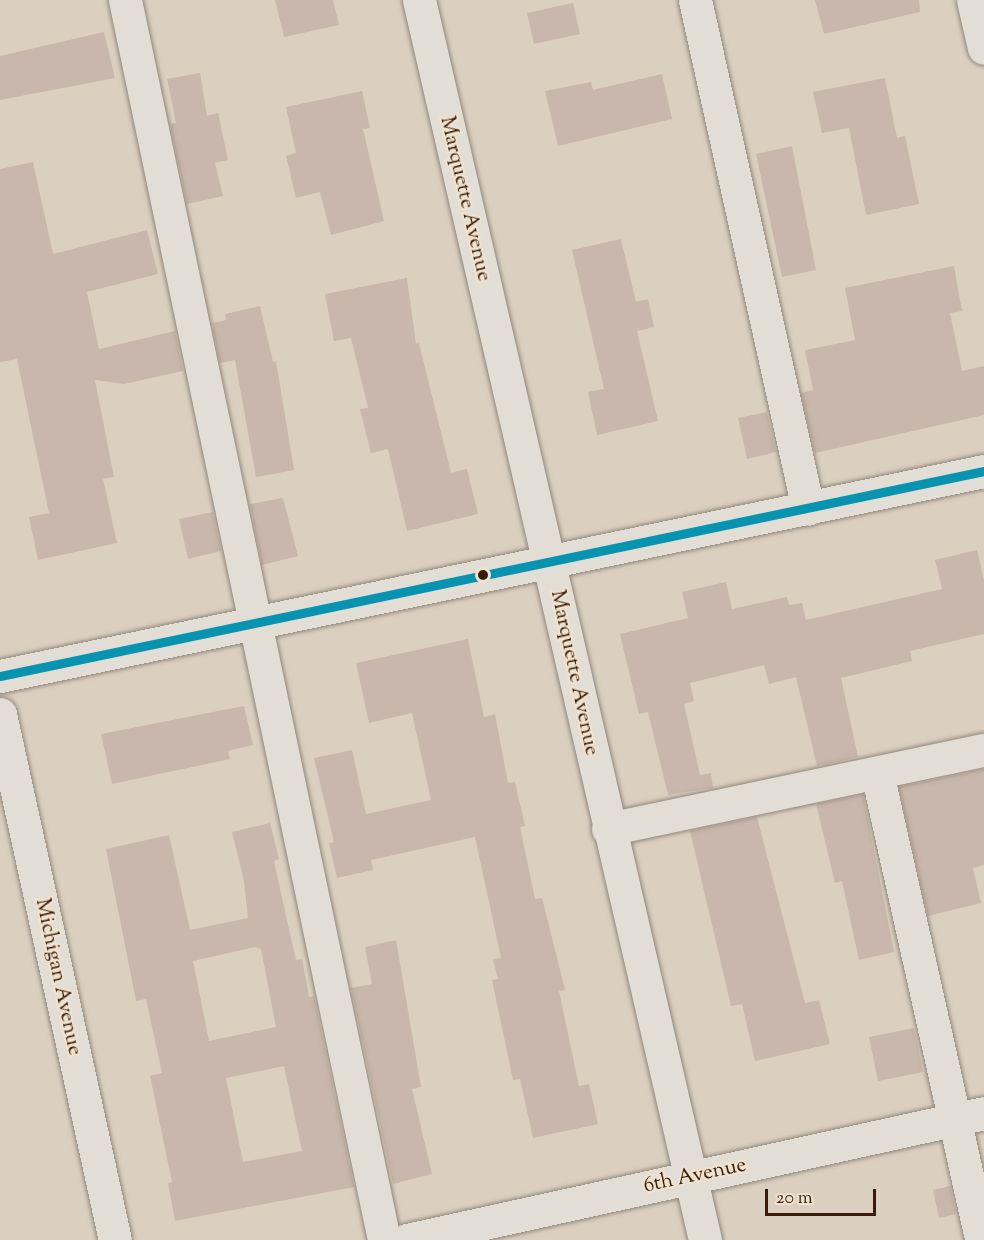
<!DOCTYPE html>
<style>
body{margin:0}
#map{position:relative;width:984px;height:1240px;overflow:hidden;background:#dbd0c0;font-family:"Sorts Mill Goudy",serif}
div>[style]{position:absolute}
.building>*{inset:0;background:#c9b6ac}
.roads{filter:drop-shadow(0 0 2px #91877c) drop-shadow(0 0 2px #91877c)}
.minor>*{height:33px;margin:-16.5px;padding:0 16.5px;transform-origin:16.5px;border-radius:16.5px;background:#e3ded5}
.bus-1>*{height:9px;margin:-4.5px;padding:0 4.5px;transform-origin:4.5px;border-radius:4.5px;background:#0894b0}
.dots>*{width:16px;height:16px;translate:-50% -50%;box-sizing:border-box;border:3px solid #efe2ce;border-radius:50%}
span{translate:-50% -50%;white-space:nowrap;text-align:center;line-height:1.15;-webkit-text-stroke:4.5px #efe2ce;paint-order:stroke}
.street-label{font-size:21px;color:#381c09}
.scale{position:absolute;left:765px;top:1189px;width:111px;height:27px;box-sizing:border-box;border:3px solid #381c09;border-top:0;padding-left:8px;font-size:18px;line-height:21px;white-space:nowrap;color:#381c09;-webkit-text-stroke:4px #efe2ce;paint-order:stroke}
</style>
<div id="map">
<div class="building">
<i style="clip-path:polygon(275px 0,333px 0,339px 25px,284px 37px)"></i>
<i style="clip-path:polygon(815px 0,919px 0,920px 12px,824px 34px)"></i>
<i style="clip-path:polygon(573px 3px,580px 34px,534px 44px,527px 13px)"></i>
<i style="clip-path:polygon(104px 32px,115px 78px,0 100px,0 56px)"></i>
<i style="clip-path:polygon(200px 73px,207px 116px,218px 113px,228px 160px,215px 163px,223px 196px,187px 204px,170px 124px,176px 123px,167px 79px)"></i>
<i style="clip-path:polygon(662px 74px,672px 119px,558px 146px,545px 91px,591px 82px,593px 90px)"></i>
<i style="clip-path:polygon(885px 78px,897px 138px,905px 136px,919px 204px,866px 215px,849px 128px,822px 133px,813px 92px)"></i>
<i style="clip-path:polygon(362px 91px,370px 128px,363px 129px,384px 221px,331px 235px,320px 192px,296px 198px,286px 156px,296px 153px,286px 107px)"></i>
<i style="clip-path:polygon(792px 146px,816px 270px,782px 277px,756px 154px)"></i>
<i style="clip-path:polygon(33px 162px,53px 254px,147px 230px,158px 274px,87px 292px,99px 349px,175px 331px,183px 371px,124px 384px,95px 380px,114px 477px,103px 479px,117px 543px,38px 560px,29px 517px,49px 513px,17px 359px,0 362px,0 169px)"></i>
<i style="clip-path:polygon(621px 239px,636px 302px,648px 299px,654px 327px,637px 331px,658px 421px,597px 435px,588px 392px,604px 389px,572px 250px)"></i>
<i style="clip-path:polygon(954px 266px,962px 311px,950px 313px,962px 371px,984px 366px,984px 415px,815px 453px,801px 393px,813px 390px,805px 350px,855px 340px,845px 288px)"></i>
<i style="clip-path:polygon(407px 278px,416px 344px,419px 343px,451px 473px,467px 469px,478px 514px,407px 531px,388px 449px,371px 453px,360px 409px,368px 408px,351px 338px,334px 341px,325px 294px)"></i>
<i style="clip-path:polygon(260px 306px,273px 362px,276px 361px,294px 470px,256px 477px,235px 360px,220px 363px,212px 323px,226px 320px,225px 314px)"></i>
<i style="clip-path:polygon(767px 412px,776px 452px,747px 459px,738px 418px)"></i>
<i style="clip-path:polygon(283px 498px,298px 556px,262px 565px,250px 504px)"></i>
<i style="clip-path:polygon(213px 512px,221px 551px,188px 559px,179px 519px)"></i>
<i style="clip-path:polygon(977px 550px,984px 580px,984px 634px,910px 651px,912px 661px,841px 678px,858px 757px,817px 766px,796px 677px,769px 684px,764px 665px,690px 683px,694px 701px,684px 704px,700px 775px,711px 773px,713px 788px,668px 795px,648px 712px,639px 714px,620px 634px,688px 618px,682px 592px,726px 582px,732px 609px,787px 597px,789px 605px,802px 603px,806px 620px,942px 589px,935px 560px)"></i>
<i style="clip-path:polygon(468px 639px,484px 717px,495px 714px,508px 783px,515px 782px,525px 826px,520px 827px,535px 899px,542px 898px,565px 990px,559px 991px,579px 1086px,589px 1084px,598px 1124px,533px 1138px,520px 1079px,513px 1080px,492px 980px,498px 979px,493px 959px,501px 958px,475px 837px,371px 860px,373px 870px,337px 878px,329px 843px,334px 842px,314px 758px,352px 750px,366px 814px,431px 800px,412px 713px,369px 723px,356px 663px)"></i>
<i style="clip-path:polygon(244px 706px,253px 745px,228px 751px,230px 759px,112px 784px,101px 734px)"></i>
<i style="clip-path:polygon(984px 769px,984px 865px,973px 868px,981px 903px,928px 916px,899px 787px)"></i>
<i style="clip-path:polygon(863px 795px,894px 952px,859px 960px,842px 881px,835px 883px,816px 804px)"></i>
<i style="clip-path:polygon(757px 817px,805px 1003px,819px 1000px,830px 1044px,755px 1061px,742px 1004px,731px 1006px,690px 831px)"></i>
<i style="clip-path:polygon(evenodd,270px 823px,279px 859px,274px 861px,282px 898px,296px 960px,302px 959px,309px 997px,314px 996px,354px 1187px,175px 1221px,168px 1183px,172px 1182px,150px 1076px,162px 1073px,146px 999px,136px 1001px,106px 849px,169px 835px,190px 930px,248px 918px,244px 881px,232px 832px,270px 823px,255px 947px,261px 949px,276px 1027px,209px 1041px,193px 961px,255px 947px,270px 823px,284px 1066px,302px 1151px,243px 1162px,226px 1078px,284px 1066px)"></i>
<i style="clip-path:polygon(396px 940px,421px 1087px,412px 1089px,432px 1174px,393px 1184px,351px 988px,372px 984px,365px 947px)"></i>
<i style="clip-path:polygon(914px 1028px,923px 1072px,878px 1081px,869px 1037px)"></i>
<i style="clip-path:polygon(950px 1186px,956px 1214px,939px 1218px,933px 1190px)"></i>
</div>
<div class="roads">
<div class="minor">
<i style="left:125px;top:0;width:1267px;rotate:78.2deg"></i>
<i style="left:419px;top:0;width:1273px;rotate:77.01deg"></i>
<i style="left:695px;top:0;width:521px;rotate:77.48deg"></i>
<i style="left:973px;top:0;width:49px;rotate:77.1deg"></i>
<i style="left:0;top:676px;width:1005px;rotate:-11.77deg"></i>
<i style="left:0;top:714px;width:538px;rotate:77.67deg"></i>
<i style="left:877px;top:773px;width:478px;rotate:77.4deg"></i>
<i style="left:608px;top:829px;width:384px;rotate:-11.9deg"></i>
<i style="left:407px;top:1240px;width:591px;rotate:-12.41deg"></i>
</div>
</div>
<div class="bus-1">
<i style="left:0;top:676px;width:1005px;rotate:-11.77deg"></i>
</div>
<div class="dots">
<i style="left:483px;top:575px;background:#381c09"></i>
</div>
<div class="street-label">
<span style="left:465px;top:199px;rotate:77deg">Marquette Avenue</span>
<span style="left:574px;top:673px;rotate:78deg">Marquette Avenue</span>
<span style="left:58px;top:977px;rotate:78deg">Michigan Avenue</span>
<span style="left:695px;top:1176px;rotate:-12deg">6th Avenue</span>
</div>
<div class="scale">20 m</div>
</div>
